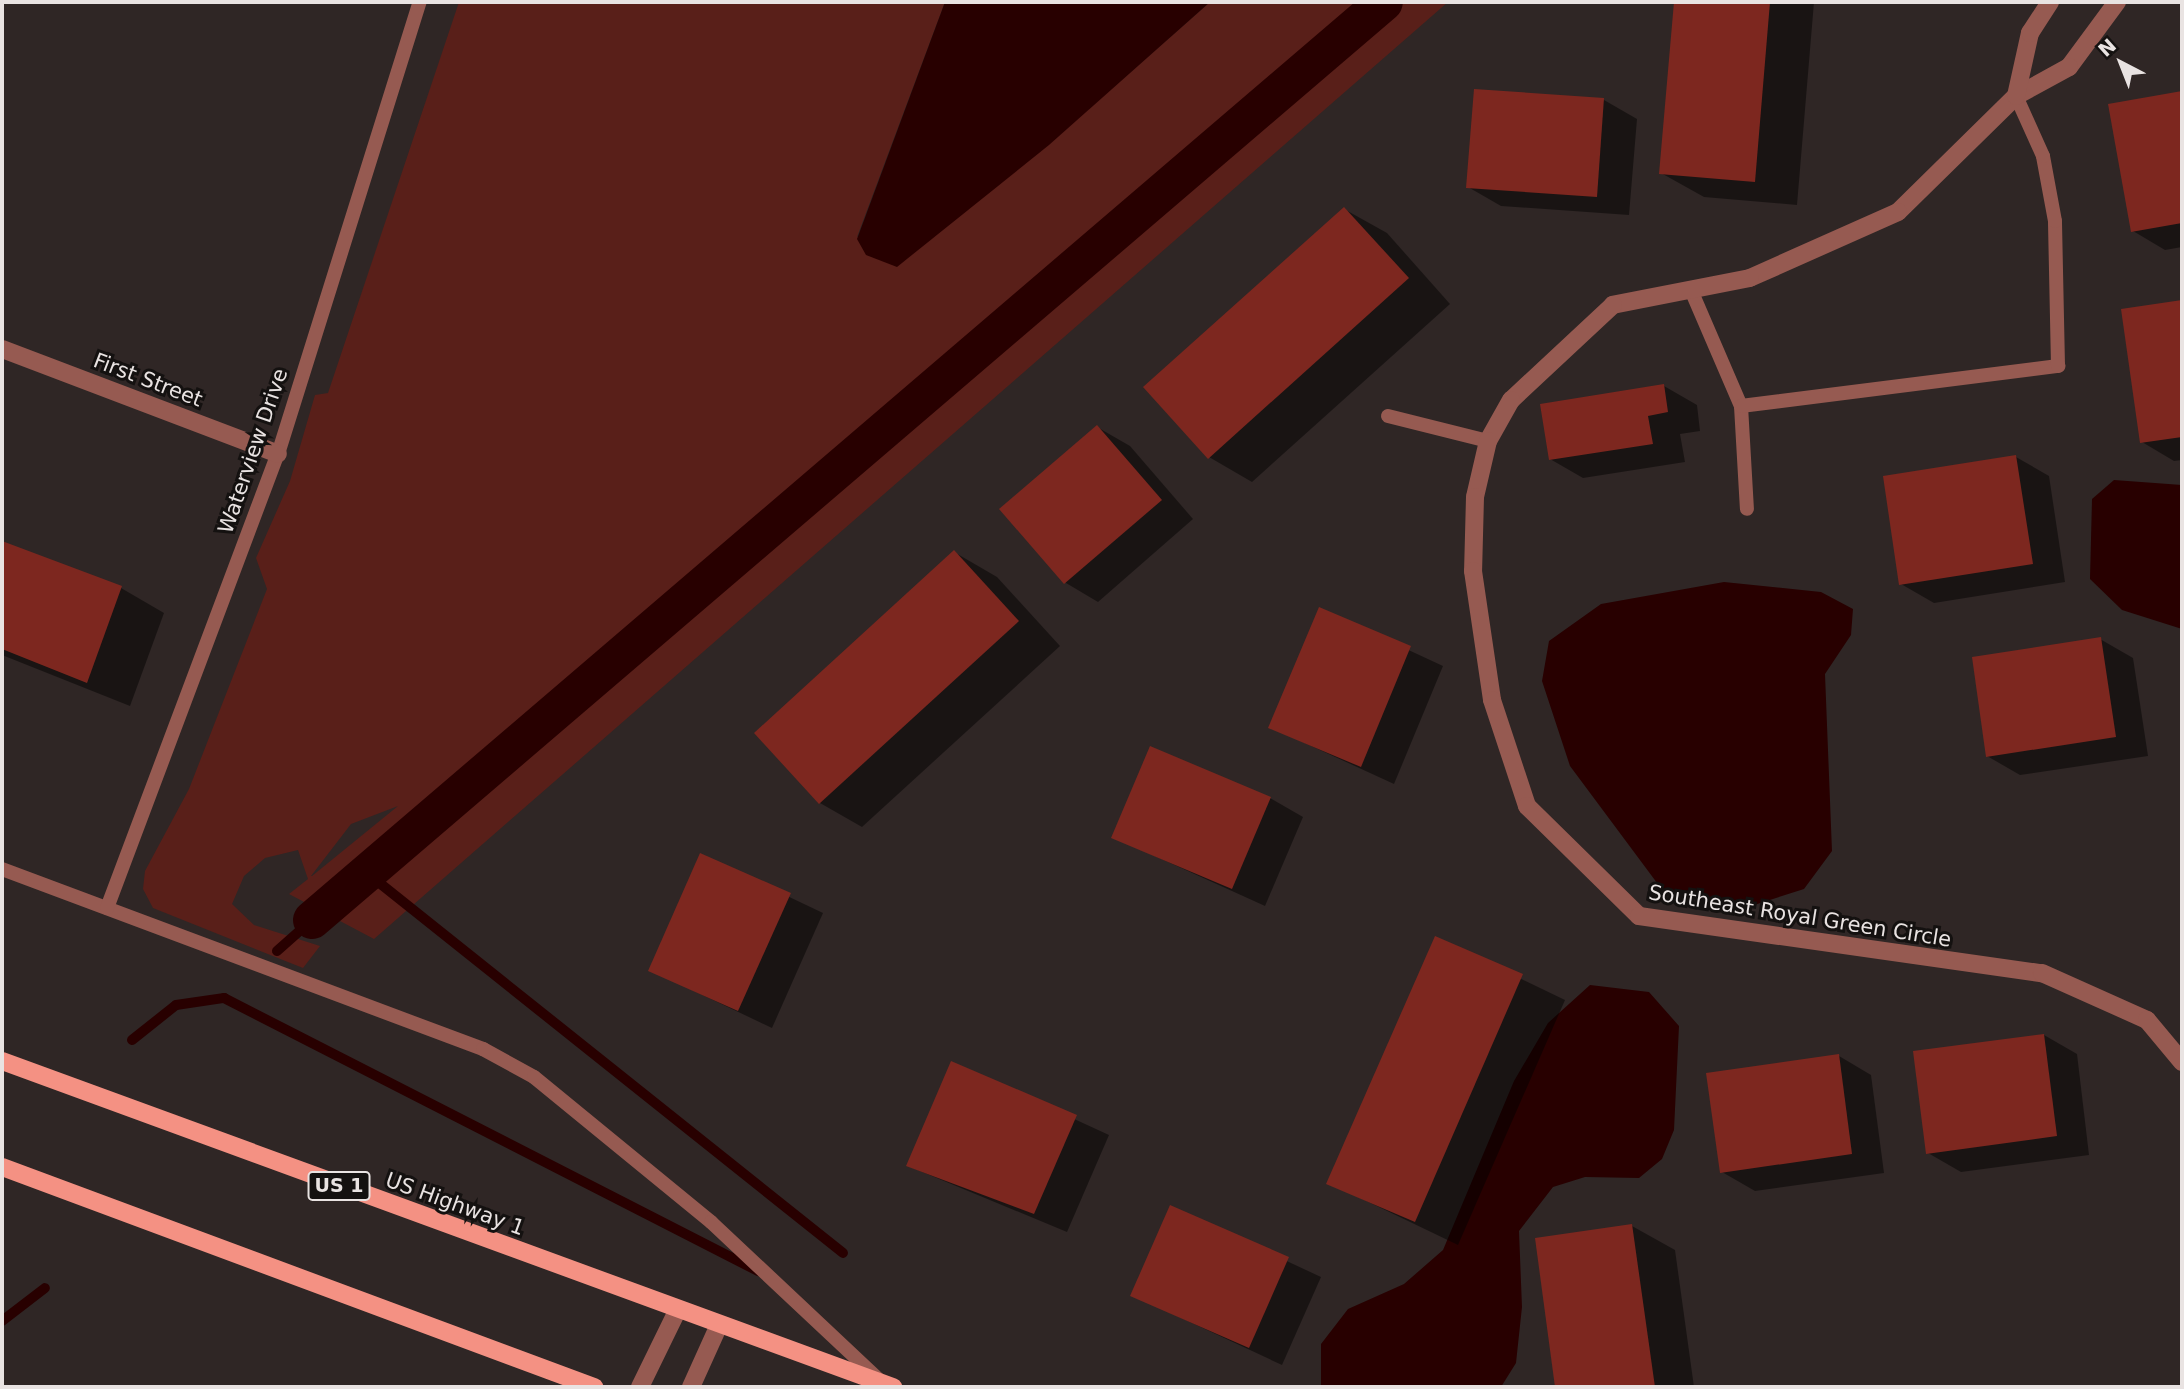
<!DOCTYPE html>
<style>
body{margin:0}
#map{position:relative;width:2184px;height:1389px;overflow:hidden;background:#2f2625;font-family:"DejaVu Sans",sans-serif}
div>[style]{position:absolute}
.green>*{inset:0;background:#591f19}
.water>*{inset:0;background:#280000}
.shadow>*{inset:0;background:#0007}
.stream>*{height:10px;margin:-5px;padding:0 5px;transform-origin:5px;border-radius:5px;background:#280000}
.canal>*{height:38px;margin:-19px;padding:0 19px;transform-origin:19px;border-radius:19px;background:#280000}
.building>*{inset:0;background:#7d271f}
.service>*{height:14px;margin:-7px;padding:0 7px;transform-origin:7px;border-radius:7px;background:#965a51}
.minor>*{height:18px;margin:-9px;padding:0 9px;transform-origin:9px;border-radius:9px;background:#965a51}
.primary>*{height:18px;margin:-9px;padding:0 9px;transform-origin:9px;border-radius:9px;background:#f49183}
span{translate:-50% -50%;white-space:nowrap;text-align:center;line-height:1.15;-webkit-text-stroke:6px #141110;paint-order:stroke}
.shield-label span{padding:2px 5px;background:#141110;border:2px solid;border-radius:5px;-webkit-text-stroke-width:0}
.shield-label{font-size:19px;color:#e9e3e2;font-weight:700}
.street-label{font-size:21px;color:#e9e3e2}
.frame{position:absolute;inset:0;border:4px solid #e9e3e2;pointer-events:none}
.north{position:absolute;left:2086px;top:28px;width:70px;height:70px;-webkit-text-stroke:5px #141110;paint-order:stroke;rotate:318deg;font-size:19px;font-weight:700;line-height:28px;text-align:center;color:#e9e3e2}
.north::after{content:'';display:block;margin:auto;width:24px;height:32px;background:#e9e3e2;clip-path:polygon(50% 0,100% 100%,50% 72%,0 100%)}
</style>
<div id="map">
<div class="green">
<i style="clip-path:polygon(evenodd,459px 2px,945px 2px,857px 237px,1101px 98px,1210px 2px,1448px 2px,374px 939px,289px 894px,308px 879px,298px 850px,265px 858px,244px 876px,232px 904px,254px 925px,320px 946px,303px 968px,153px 908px,143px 889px,145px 871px,189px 789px,267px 589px,256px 558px,290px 481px,315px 395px,328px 393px,459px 2px,398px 806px,312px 876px,311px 876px,351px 824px,398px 806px)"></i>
</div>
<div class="water">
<i style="clip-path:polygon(945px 2px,1210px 2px,1049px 145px,897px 267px,866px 255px,857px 239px)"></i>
<i style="clip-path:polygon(2114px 480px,2182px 485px,2182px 629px,2122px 610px,2090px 579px,2092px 499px)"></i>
<i style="clip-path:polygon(1724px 582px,1821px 592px,1853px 609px,1851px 635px,1825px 674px,1832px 851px,1804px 889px,1751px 906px,1663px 891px,1570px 766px,1542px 681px,1549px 641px,1601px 604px)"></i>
<i style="clip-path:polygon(1590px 985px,1649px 992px,1679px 1026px,1674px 1130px,1662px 1159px,1639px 1178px,1585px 1177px,1553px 1187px,1519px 1231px,1522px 1307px,1516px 1363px,1501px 1387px,1321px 1387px,1321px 1344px,1348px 1309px,1404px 1284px,1443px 1250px,1514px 1081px,1548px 1023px)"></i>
</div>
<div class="shadow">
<i style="clip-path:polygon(1675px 2px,1814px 2px,1797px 205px,1704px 197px,1661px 173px)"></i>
<i style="clip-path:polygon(2182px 92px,2182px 247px,2165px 250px,2133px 231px,2110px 106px)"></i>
<i style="clip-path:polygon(1604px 100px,1637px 119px,1629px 215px,1501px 206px,1468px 187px)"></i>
<i style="clip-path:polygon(1344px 209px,1387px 233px,1450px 304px,1252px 482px,1209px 457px)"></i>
<i style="clip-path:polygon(2182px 301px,2182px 460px,2174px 461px,2142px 442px,2123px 310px)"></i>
<i style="clip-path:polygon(1664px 386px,1697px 405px,1700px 431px,1680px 434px,1685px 462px,1583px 478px,1550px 459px)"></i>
<i style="clip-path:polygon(1097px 427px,1130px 446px,1193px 519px,1098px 602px,1066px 583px,1002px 509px)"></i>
<i style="clip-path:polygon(2016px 457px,2049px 476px,2065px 582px,1934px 603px,1901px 584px)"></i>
<i style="clip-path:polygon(2px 543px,121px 588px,164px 613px,130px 706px,2px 655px)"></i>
<i style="clip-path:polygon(954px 552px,997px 577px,1060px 646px,862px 827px,820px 803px)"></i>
<i style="clip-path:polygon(1320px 609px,1443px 666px,1394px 784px,1270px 727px)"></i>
<i style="clip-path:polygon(2100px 639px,2133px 658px,2148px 756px,2020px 775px,1987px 756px)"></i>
<i style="clip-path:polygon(1270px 798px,1303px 817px,1265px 906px,1113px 837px)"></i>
<i style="clip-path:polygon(701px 855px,823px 913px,772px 1028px,650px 970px)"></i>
<i style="clip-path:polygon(1436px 938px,1565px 1000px,1458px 1245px,1329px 1183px)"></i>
<i style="clip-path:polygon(2044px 1035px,2077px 1054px,2089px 1155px,1961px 1172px,1928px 1153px)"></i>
<i style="clip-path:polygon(1839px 1056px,1871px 1075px,1884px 1173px,1755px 1191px,1722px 1172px)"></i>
<i style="clip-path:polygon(952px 1063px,1109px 1135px,1067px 1232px,908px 1166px)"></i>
<i style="clip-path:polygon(1171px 1207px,1321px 1277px,1282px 1365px,1132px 1295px)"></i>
<i style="clip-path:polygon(1632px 1226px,1675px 1250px,1694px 1387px,1557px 1387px,1537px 1239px)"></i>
</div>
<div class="stream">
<i style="left:367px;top:873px;width:609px;rotate:38.6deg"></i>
<i style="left:277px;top:951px;width:47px;rotate:-41.5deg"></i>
<i style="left:132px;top:1040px;width:56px;rotate:-38.5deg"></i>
<i style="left:176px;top:1005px;width:49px;rotate:-8.3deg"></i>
<i style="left:224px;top:998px;width:600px;rotate:27.08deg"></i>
<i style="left:2px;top:1321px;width:54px;rotate:-37.5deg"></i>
</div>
<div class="canal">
<i style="left:312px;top:920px;width:1411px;rotate:-40.57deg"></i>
</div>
<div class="building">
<i style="clip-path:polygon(1674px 2px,1770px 2px,1755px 182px,1659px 174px)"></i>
<i style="clip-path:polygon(1474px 89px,1604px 98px,1597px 197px,1466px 188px)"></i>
<i style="clip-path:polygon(2182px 91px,2182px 223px,2131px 232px,2108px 104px)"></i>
<i style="clip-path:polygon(1344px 207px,1409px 278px,1208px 459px,1143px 387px)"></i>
<i style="clip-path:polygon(2182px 300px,2182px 437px,2140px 443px,2121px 309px)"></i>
<i style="clip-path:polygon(1664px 384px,1668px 412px,1648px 416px,1653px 444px,1549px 460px,1540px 404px)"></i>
<i style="clip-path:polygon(1097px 425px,1162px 500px,1064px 584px,999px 509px)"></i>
<i style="clip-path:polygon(2016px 455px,2033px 564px,1899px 585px,1883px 476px)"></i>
<i style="clip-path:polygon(2px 541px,122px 586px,87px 683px,2px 649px)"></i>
<i style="clip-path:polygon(954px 550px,1019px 621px,819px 804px,754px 733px)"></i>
<i style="clip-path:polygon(1319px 607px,1411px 646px,1361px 767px,1268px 728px)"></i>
<i style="clip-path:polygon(2101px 637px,2116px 737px,1986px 757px,1972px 657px)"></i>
<i style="clip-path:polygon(1150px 746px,1271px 797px,1232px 889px,1111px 838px)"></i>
<i style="clip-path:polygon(700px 853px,791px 893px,738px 1011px,648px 971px)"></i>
<i style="clip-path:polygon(1435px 936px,1523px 974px,1415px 1222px,1326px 1184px)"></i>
<i style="clip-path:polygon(2044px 1034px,2057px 1136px,1926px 1154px,1913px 1051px)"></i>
<i style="clip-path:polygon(1839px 1054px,1852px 1154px,1720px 1173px,1706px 1073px)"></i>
<i style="clip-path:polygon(951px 1061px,1077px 1115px,1034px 1214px,906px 1166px)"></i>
<i style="clip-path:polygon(1170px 1205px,1289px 1257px,1249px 1348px,1130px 1296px)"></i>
<i style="clip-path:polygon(1632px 1224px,1655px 1387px,1555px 1387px,1535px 1238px)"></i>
</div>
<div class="service">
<i style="left:1691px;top:290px;width:126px;rotate:66.7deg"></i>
<i style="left:1741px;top:406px;width:103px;rotate:86.7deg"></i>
<i style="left:1741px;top:406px;width:320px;rotate:-7.2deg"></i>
<i style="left:2058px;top:366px;width:145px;rotate:-91.2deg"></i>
<i style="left:2055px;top:221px;width:66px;rotate:-100.5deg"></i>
<i style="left:2043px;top:156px;width:66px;rotate:-114.2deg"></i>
<i style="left:1388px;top:416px;width:103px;rotate:14deg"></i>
<i style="left:2px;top:869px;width:514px;rotate:20.52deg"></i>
<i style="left:483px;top:1049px;width:58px;rotate:28.8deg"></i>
<i style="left:534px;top:1077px;width:229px;rotate:39.3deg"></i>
<i style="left:711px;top:1222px;width:229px;rotate:43.2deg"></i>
<i style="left:107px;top:908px;width:485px;rotate:-69.4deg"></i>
<i style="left:278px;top:454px;width:474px;rotate:-72.6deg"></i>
</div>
<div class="minor">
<i style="left:2117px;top:2px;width:81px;rotate:126.4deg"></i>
<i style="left:2069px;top:67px;width:60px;rotate:151.3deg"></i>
<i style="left:2016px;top:96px;width:165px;rotate:135.5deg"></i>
<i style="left:1898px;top:212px;width:162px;rotate:156deg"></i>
<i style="left:1750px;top:278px;width:140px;rotate:168.9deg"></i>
<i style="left:1613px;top:305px;width:139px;rotate:137deg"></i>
<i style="left:1511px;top:400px;width:47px;rotate:119.3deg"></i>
<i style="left:1488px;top:441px;width:57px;rotate:103.1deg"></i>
<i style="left:1475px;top:497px;width:74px;rotate:91.5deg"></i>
<i style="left:1473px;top:571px;width:130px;rotate:81.6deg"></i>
<i style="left:1492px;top:700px;width:112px;rotate:71.7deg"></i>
<i style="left:1527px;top:806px;width:157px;rotate:44.5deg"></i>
<i style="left:1639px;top:916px;width:407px;rotate:8.1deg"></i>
<i style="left:2042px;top:973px;width:115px;rotate:24.1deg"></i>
<i style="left:2147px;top:1020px;width:55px;rotate:50.2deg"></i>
<i style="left:2016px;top:96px;width:65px;rotate:-77.5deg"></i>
<i style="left:2030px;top:33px;width:37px;rotate:-57deg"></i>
<i style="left:2px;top:349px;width:295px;rotate:20.8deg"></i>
<i style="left:640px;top:1387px;width:85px;rotate:-64deg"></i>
<i style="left:691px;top:1387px;width:68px;rotate:-65.7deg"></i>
</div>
<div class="primary">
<i style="left:2px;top:1061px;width:949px;rotate:20.1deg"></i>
<i style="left:2px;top:1167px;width:632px;rotate:20.39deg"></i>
</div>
<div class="shield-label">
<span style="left:339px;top:1186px">US 1</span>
</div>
<div class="street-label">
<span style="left:148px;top:380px;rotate:21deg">First Street</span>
<span style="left:253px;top:451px;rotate:-71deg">Waterview Drive</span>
<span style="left:1800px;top:916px;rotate:9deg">Southeast Royal Green Circle</span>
<span style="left:455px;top:1204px;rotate:20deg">US Highway 1</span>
</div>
<div class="frame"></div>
<div class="north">N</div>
</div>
